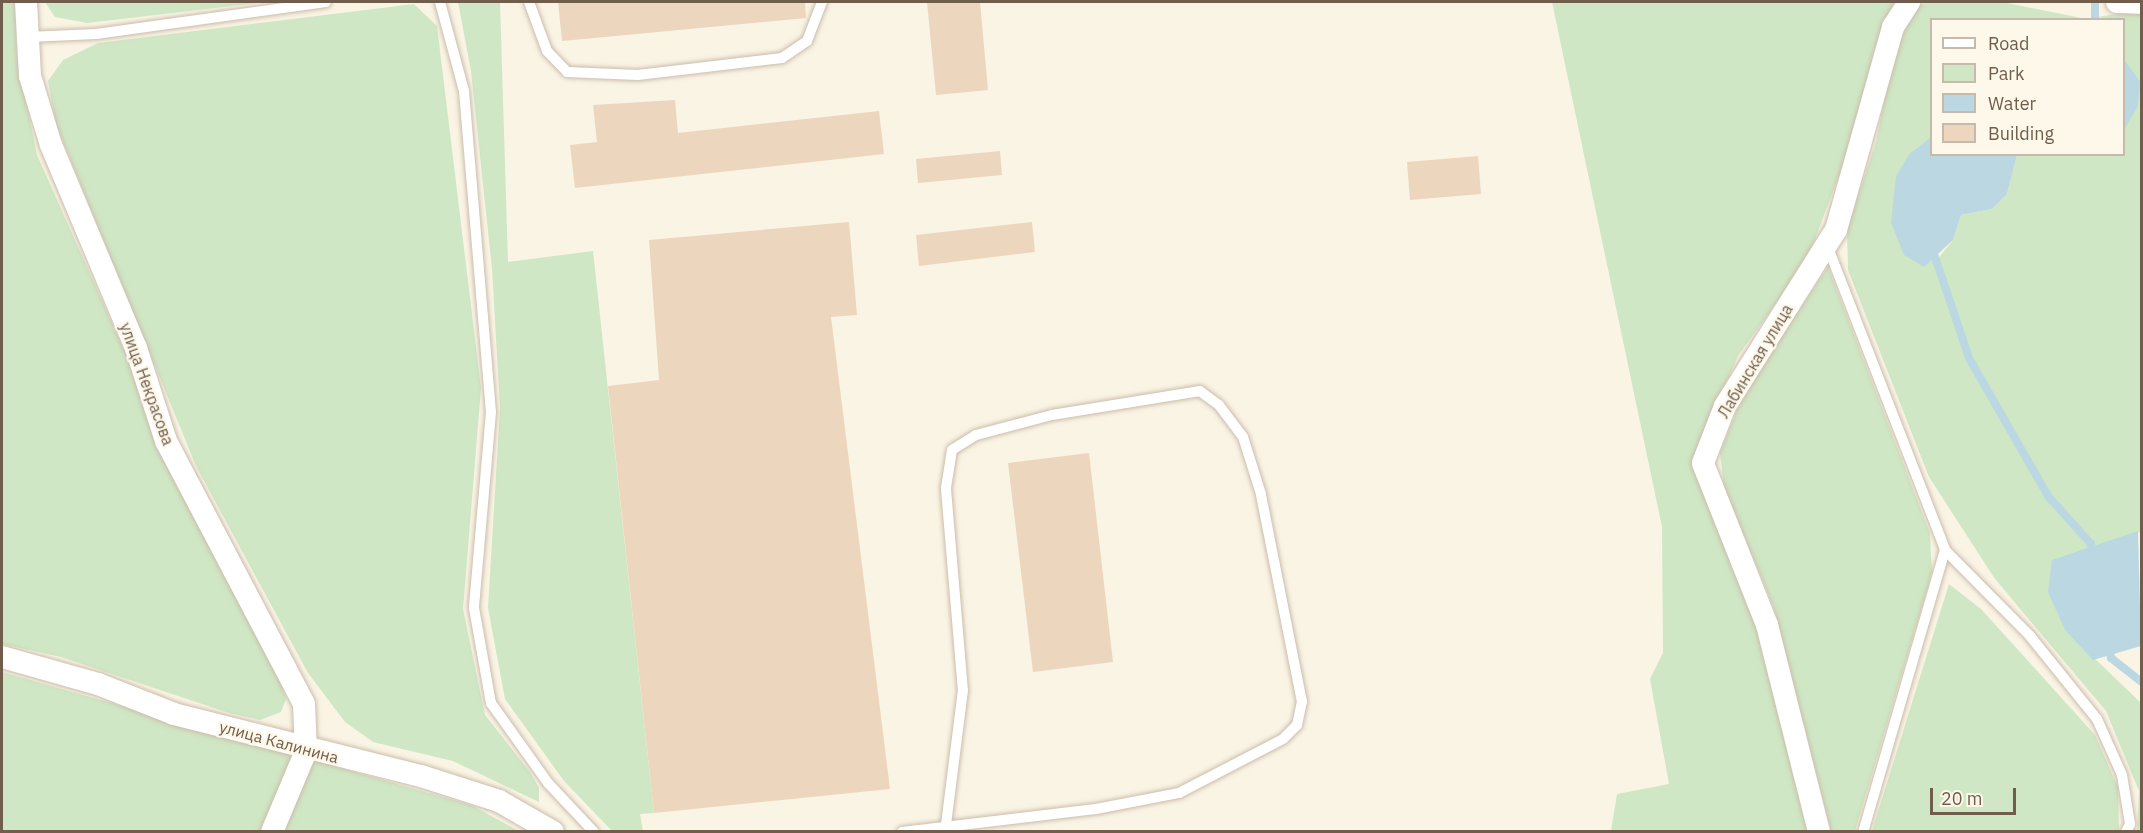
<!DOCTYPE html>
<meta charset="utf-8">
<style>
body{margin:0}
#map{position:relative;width:2143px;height:833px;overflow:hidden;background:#faf4e4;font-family:"IBM Plex Sans",sans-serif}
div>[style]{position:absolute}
.green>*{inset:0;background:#cfe7c4}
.water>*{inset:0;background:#bbd8e2}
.stream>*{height:8px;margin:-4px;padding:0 4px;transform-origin:4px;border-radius:4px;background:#bbd8e2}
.building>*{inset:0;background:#edd6be}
.roads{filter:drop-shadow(0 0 2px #cbbcac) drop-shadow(0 0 2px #cbbcac)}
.lane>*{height:10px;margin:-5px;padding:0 5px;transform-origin:5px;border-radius:5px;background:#fff}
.street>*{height:22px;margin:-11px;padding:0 11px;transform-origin:11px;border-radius:11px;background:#fff}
span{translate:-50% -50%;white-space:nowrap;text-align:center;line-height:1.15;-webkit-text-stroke:4.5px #fdf8ea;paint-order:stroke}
.street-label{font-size:16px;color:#715d4c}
.frame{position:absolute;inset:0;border:3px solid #715d4c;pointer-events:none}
.legend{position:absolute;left:1930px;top:18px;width:195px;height:138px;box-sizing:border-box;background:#fdf8ea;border:2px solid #c5baab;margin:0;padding:8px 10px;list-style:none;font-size:18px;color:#715d4c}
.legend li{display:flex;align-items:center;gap:12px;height:30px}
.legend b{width:30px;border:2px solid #c5baab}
.scale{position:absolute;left:1930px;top:788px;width:86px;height:27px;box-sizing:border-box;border:3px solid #715d4c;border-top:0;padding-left:8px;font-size:18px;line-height:21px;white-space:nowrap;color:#715d4c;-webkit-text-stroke:4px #fdf8ea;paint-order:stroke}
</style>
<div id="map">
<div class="green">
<i style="clip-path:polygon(2px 2px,15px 2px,17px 57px,37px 155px,204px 529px,277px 669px,286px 699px,281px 712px,260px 720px,229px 713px,61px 657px,2px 644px)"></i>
<i style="clip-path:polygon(45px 2px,266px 2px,87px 23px,55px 17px)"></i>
<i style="clip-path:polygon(458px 2px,500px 2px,508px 262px,593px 251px,654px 813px,640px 814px,643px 831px,612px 831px,564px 781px,505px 699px,488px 608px,500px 408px,492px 269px,471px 71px)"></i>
<i style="clip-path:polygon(1552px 2px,1901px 2px,1875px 47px,1851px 144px,1807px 260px,1738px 356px,1693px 460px,1760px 627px,1808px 831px,1611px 831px,1617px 794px,1669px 784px,1650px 679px,1663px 653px,1662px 527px)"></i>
<i style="clip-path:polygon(1928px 2px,2002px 2px,2086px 19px,1932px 20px,1931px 137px,1910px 153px,1936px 261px,1953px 240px,1961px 215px,1992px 209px,2007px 194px,2017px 155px,2124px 154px,2124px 130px,2140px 81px,2124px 59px,2124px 20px,2096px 17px,2141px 11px,2141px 535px,2138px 531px,2065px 630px,2141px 703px,2141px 831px,2137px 831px,2139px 791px,2106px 711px,1995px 579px,1929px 477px,1848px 270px,1847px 229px,1876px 142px,1893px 57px,1916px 6px)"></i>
<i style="clip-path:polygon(414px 4px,437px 26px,481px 388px,463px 609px,485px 715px,530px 772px,539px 788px,539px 802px,453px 761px,373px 742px,345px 722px,308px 673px,196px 466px,56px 124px,48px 81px,63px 60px,98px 43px)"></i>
<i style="clip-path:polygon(1828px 267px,1930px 533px,1932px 573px,1855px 831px,1831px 831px,1774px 608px,1724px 487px,1720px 453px,1744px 392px)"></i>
<i style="clip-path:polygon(1949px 584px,1981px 609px,2095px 735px,2118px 787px,2119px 831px,1872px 831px)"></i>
<i style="clip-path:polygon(2px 672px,471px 805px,519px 831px,2px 831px)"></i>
</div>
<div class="water">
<i style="clip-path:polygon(2124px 59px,2140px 81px,2138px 106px,2124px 130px)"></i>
<i style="clip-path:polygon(1931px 137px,1932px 154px,2017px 155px,2007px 194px,1992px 209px,1961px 215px,1953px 240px,1924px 267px,1904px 255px,1891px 223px,1896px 176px,1910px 153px)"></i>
<i style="clip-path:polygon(2138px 531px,2141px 646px,2093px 660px,2065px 630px,2048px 592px,2052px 560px)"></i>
</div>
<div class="stream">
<i style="left:2095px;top:20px;width:18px;rotate:-90deg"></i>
<i style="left:1933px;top:251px;width:113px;rotate:71.4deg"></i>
<i style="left:1969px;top:358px;width:159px;rotate:60.2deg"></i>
<i style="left:2048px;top:496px;width:64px;rotate:48.1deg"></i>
<i style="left:2091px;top:544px;width:10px;rotate:79deg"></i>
<i style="left:2109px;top:647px;width:11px;rotate:80deg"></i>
<i style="left:2111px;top:658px;width:39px;rotate:38deg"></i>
</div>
<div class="building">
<i style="clip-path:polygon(558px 2px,805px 2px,806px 18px,562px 41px)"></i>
<i style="clip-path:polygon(927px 2px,980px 2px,988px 90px,936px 95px)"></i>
<i style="clip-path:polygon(675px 100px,678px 133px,879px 111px,884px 154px,575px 188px,570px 145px,597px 142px,593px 105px)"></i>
<i style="clip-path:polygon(1000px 151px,1002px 175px,918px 183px,916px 159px)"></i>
<i style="clip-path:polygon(1478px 156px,1481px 194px,1410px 200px,1407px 162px)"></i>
<i style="clip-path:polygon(849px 222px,857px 315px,831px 317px,890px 789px,654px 813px,608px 386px,659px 380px,649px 240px)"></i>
<i style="clip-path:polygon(1032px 222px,1035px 252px,919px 266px,916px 235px)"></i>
<i style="clip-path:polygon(1089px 453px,1113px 662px,1033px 672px,1008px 463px)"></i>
</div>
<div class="roads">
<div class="lane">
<i style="left:440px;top:2px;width:92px;rotate:74.9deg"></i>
<i style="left:464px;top:91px;width:322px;rotate:85.2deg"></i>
<i style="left:491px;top:412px;width:197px;rotate:95deg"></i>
<i style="left:474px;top:608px;width:97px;rotate:79.9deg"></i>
<i style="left:491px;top:703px;width:98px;rotate:54.5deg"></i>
<i style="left:548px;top:783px;width:67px;rotate:46.8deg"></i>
<i style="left:529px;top:2px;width:52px;rotate:69.8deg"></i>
<i style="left:547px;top:51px;width:29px;rotate:46deg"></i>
<i style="left:567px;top:72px;width:71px;rotate:2.4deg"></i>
<i style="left:638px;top:75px;width:145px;rotate:-6.7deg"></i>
<i style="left:782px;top:58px;width:30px;rotate:-34deg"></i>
<i style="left:807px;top:41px;width:42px;rotate:-69deg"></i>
<i style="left:28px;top:37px;width:68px;rotate:-2.5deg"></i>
<i style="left:96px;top:34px;width:232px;rotate:-7.9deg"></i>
<i style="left:1827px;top:245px;width:327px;rotate:68.8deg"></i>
<i style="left:1945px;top:550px;width:294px;rotate:106.2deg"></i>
<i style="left:1945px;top:550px;width:121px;rotate:45.3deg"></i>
<i style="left:2030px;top:636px;width:107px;rotate:51.1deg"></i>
<i style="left:2097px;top:719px;width:61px;rotate:65.9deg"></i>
<i style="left:2122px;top:775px;width:50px;rotate:80.7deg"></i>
<i style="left:2130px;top:824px;width:9px;rotate:117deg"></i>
<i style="left:902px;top:832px;width:195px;rotate:-6.8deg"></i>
<i style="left:1096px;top:809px;width:85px;rotate:-10.9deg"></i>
<i style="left:1179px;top:793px;width:117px;rotate:-27.4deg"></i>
<i style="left:1283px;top:739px;width:20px;rotate:-45deg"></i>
<i style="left:1297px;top:725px;width:24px;rotate:-78deg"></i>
<i style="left:1302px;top:702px;width:212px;rotate:-101.2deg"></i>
<i style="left:1261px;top:494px;width:60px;rotate:-107.5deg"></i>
<i style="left:1243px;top:437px;width:40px;rotate:-127deg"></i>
<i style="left:1219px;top:405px;width:24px;rotate:-144deg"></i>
<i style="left:1200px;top:391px;width:150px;rotate:170.8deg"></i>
<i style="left:1052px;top:415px;width:79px;rotate:165.3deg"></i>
<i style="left:976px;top:435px;width:28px;rotate:148deg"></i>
<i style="left:952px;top:450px;width:39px;rotate:99deg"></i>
<i style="left:946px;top:489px;width:202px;rotate:85.2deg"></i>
<i style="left:963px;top:690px;width:136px;rotate:97.2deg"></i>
</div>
<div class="street">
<i style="left:26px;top:2px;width:74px;rotate:86.9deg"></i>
<i style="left:30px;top:76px;width:72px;rotate:73.1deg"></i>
<i style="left:51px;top:145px;width:220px;rotate:67.3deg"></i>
<i style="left:136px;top:348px;width:98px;rotate:72.1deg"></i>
<i style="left:166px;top:441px;width:297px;rotate:62.3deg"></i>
<i style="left:304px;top:704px;width:47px;rotate:87.6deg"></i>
<i style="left:306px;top:751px;width:88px;rotate:112.8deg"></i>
<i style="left:2117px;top:2px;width:25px;rotate:2deg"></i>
<i style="left:2px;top:657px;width:100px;rotate:15.7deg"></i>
<i style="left:98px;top:684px;width:82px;rotate:21.5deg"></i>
<i style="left:174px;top:714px;width:255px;rotate:14.1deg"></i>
<i style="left:421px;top:776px;width:82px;rotate:17.8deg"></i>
<i style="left:499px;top:801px;width:62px;rotate:29.9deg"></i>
<i style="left:1819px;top:832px;width:213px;rotate:-104.1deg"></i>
<i style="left:1767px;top:625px;width:174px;rotate:-111.6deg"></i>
<i style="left:1703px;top:463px;width:61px;rotate:-68.9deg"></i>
<i style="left:1725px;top:406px;width:208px;rotate:-57.8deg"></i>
<i style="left:1836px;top:230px;width:211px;rotate:-74.3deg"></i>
<i style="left:1893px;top:27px;width:30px;rotate:-57deg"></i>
</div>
</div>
<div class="street-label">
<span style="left:1755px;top:361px;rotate:-59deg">Лабинская улица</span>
<span style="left:147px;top:384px;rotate:70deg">улица Некрасова</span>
<span style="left:279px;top:742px;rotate:15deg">улица Калинина</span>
</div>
<div class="frame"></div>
<ul class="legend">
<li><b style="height:8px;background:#fff"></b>Road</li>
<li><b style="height:16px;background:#cfe7c4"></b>Park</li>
<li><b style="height:16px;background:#bbd8e2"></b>Water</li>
<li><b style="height:16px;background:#edd6be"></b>Building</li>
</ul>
<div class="scale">20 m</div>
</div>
